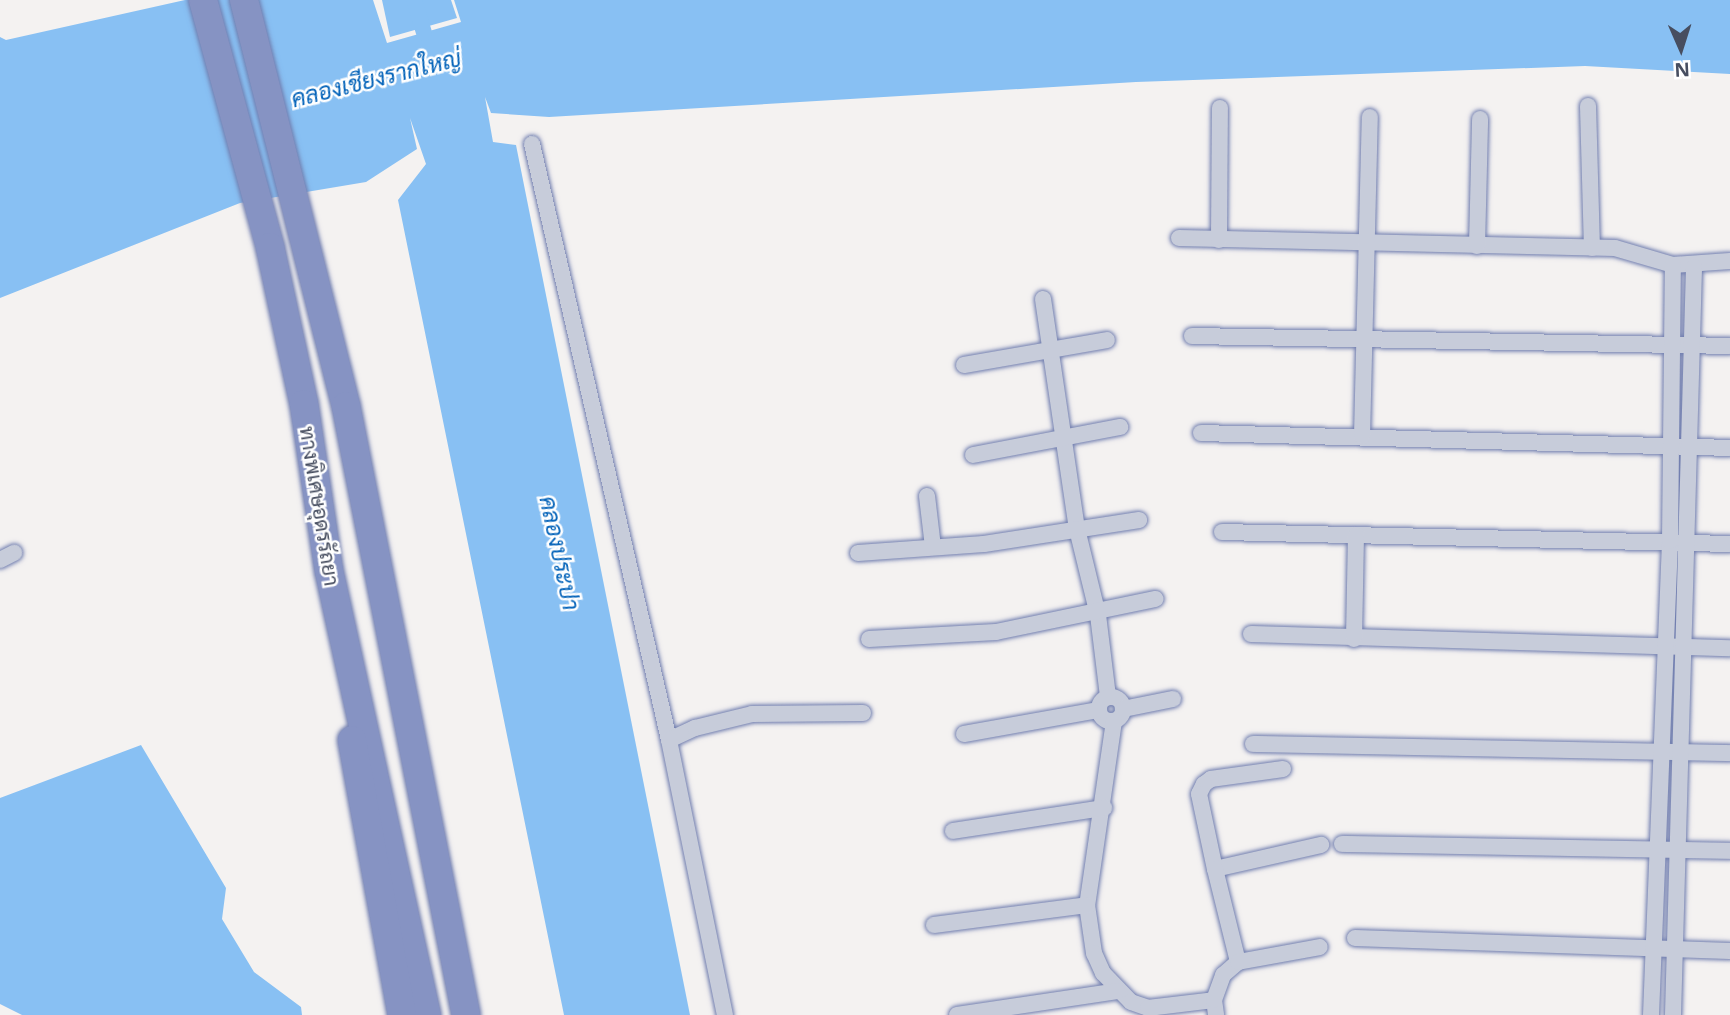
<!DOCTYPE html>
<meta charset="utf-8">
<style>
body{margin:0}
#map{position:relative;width:1730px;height:1015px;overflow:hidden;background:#f4f2f1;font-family:"Noto Sans",Sarabun,sans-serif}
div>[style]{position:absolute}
.water>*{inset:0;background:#88c0f3}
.canal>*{height:16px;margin:-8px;padding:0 8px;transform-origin:8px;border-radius:8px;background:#88c0f3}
.roads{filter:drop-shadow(0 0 2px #717eaf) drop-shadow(0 0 2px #717eaf)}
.street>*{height:16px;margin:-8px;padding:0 8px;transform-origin:8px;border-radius:8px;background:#c7ccda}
.street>.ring{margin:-8px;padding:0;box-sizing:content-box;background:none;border:16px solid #c7ccda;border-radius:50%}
.highway>*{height:28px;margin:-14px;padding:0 14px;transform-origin:14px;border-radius:14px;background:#8693c3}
span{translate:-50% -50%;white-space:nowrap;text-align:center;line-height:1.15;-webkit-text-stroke:5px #fff;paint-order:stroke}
.street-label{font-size:21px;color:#474e60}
.water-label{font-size:23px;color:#0262b9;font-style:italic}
.north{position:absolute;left:1646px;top:14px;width:70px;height:70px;-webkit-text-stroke:5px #fff;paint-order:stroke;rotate:177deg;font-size:19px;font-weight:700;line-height:28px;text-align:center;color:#474e60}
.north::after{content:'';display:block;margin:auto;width:24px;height:32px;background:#474e60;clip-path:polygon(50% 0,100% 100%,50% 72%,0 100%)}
</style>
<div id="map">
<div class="water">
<i style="clip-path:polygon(185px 0,373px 0,387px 43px,461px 22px,454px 0,1730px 0,1730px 74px,1585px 66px,1136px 82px,549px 117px,491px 113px,485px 97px,493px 142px,516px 145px,690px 1015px,564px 1015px,398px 200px,426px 164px,410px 118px,417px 149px,366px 182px,240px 203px,0 298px,0 37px,6px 40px)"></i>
<i style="clip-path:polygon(382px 0,451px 0,457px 18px,390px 37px)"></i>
<i style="clip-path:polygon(141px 745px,226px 888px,222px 919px,254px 972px,301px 1007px,302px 1015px,22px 1015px,0 1004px,0 798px)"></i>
</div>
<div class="canal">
<i style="left:414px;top:0;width:34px;rotate:73deg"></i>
</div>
<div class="roads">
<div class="street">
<i style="left:1588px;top:106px;width:142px;rotate:88.4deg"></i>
<i style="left:532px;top:144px;width:612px;rotate:77.05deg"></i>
<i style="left:669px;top:740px;width:281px;rotate:78.5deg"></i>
<i style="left:1179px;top:238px;width:436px;rotate:1.3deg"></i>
<i style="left:1615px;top:248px;width:60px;rotate:16.3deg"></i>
<i style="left:1673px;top:265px;width:57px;rotate:-4deg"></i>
<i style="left:1219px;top:240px;width:132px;rotate:-89.6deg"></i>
<i style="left:1477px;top:246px;width:127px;rotate:-88.6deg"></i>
<i style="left:1043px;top:299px;width:232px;rotate:81.6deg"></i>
<i style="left:1077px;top:529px;width:89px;rotate:76.3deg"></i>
<i style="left:1098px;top:615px;width:83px;rotate:83deg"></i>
<i style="left:1192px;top:336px;width:538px;rotate:1.06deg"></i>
<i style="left:964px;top:365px;width:145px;rotate:-9.9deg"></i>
<i style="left:1201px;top:433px;width:529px;rotate:1.62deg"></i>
<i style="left:1362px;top:436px;width:319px;rotate:-88.6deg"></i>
<i style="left:973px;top:455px;width:150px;rotate:-10.8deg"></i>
<i style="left:927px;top:496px;width:51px;rotate:83.3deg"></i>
<i style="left:1222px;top:532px;width:508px;rotate:1.35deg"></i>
<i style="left:858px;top:553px;width:126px;rotate:-4.1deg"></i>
<i style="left:984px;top:544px;width:157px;rotate:-8.8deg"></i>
<i style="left:0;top:560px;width:16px;rotate:-27deg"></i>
<i style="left:1251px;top:634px;width:479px;rotate:1.7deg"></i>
<i style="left:869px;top:639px;width:127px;rotate:-3.2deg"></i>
<i style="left:996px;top:632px;width:163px;rotate:-11.7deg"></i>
<i style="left:1354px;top:639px;width:104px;rotate:-88.9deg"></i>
<i class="ring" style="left:1099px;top:697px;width:8px;height:8px"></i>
<i style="left:1123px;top:709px;width:51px;rotate:-11.3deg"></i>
<i style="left:1114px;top:721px;width:186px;rotate:98.3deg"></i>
<i style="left:1087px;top:905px;width:49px;rotate:81.7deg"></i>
<i style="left:1094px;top:953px;width:22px;rotate:66deg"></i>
<i style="left:1103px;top:973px;width:40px;rotate:46deg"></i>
<i style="left:1131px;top:1002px;width:18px;rotate:19deg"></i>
<i style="left:1148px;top:1008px;width:66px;rotate:-6.9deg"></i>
<i style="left:1214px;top:1000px;width:15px;rotate:82deg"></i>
<i style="left:964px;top:734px;width:137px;rotate:-10.1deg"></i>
<i style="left:669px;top:740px;width:29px;rotate:-25deg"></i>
<i style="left:695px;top:728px;width:59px;rotate:-13.8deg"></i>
<i style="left:752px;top:714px;width:111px;rotate:-0.5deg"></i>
<i style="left:1253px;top:744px;width:477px;rotate:1.1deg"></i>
<i style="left:1283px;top:769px;width:73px;rotate:172.1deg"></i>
<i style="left:1211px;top:779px;width:9px;rotate:144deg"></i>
<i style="left:1204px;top:784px;width:11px;rotate:117deg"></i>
<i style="left:1199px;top:794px;width:77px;rotate:78deg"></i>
<i style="left:1215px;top:869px;width:109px;rotate:-12.8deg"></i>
<i style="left:953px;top:831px;width:153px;rotate:-8.7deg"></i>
<i style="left:1342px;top:844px;width:388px;rotate:1deg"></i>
<i style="left:1215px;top:869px;width:96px;rotate:76.1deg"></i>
<i style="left:934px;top:925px;width:154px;rotate:-7.4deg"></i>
<i style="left:1355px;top:938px;width:375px;rotate:2deg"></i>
<i style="left:1214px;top:1000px;width:27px;rotate:-70deg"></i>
<i style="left:1223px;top:975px;width:20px;rotate:-41deg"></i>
<i style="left:1238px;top:962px;width:83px;rotate:-10.4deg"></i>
<i style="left:957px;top:1015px;width:162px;rotate:-8.5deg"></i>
<i style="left:1651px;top:1015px;width:474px;rotate:-87.7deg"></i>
<i style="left:1670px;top:541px;width:276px;rotate:-89.4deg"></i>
<i style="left:1673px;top:1015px;width:748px;rotate:-88.39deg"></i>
</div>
<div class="highway">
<i style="left:203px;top:0;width:256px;rotate:74.8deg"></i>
<i style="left:270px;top:247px;width:161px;rotate:77.8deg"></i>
<i style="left:304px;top:404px;width:169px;rotate:81.5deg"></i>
<i style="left:329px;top:571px;width:455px;rotate:77.6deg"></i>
<i style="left:244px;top:0;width:419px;rotate:75.9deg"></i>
<i style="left:346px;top:406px;width:621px;rotate:78.85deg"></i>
<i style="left:352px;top:740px;width:280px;rotate:79.7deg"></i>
</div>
</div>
<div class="street-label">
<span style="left:320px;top:506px;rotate:81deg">ทางพิเศษอุดรรัถยา</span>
</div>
<div class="water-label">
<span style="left:376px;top:78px;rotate:-14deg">คลองเชียงรากใหญ่</span>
<span style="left:560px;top:553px;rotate:78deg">คลองประปา</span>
</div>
<div class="north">N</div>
</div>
